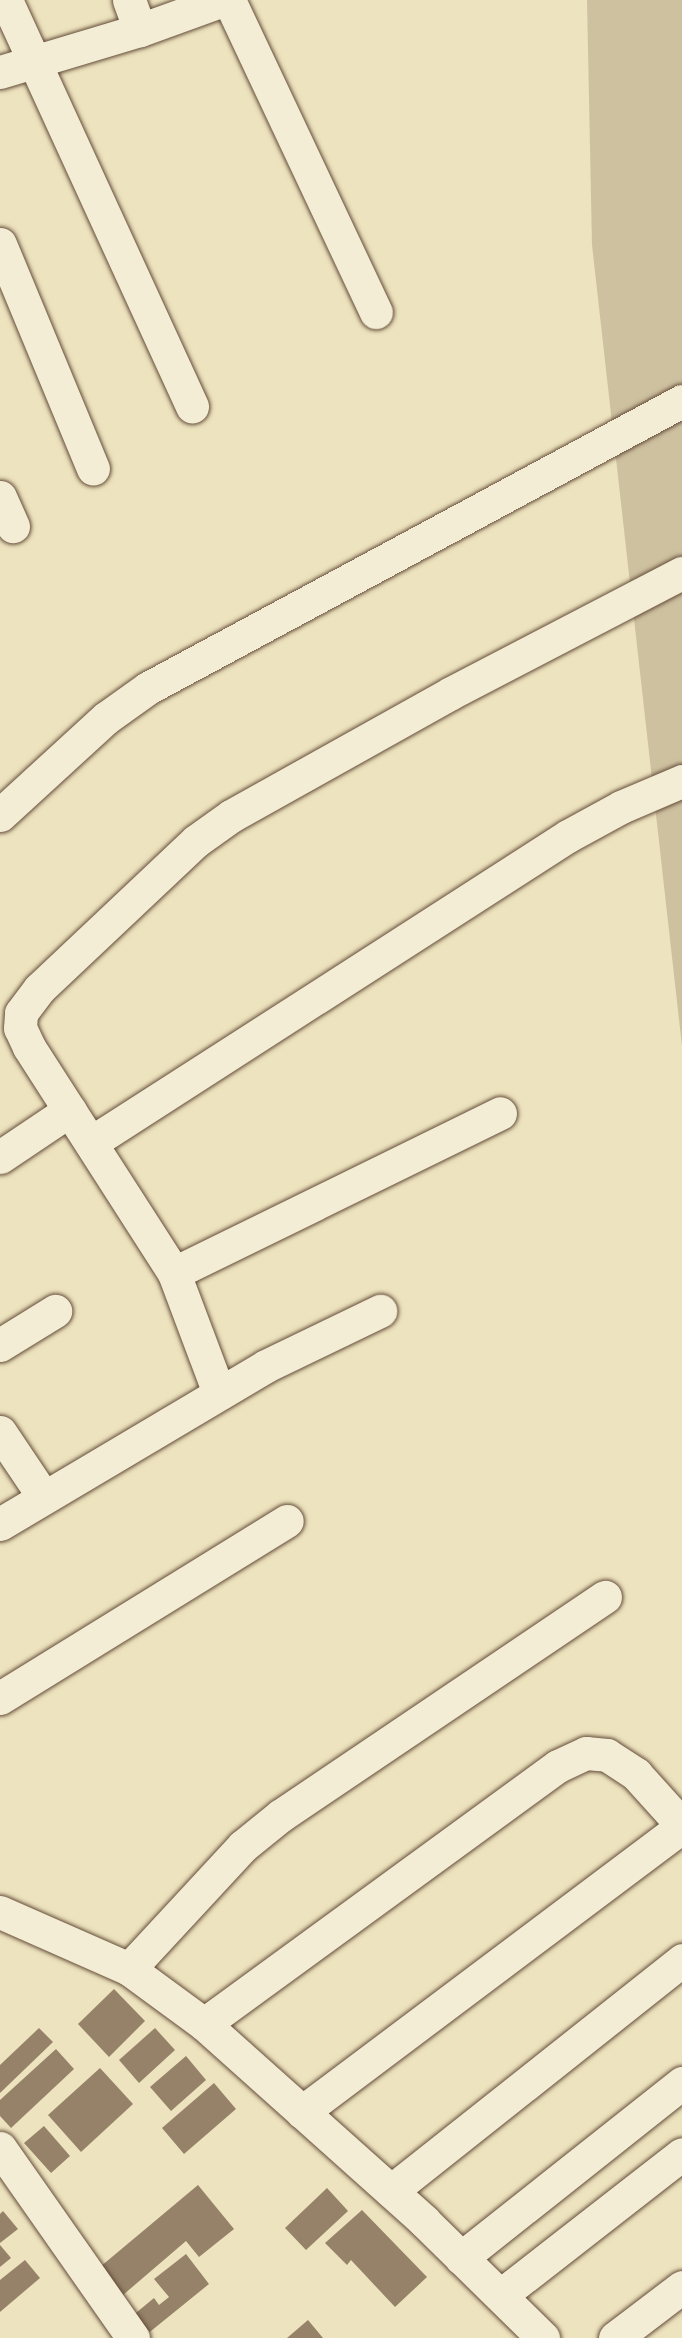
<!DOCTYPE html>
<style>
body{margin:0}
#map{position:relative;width:682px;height:2338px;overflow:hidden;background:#ede3be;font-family:Cardo,serif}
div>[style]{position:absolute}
.green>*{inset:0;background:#cec1a0}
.building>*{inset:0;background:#958269}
.roads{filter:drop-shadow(0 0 2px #644c39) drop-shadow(0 0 2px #644c39)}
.minor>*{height:33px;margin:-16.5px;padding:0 16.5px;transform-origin:16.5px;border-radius:16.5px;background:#f3edd5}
span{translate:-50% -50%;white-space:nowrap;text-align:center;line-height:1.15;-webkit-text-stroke:4.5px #f3edd5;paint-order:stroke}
</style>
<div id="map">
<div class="green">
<i style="clip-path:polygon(587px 0,682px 0,682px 1046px,592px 245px)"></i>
</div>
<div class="building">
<i style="clip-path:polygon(114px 1989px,145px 2021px,109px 2057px,78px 2024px)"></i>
<i style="clip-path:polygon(39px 2028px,53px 2042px,0 2093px,0 2065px)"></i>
<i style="clip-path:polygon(155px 2028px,175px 2050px,139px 2083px,119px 2060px)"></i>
<i style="clip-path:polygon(56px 2049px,74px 2069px,11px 2128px,0 2116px,0 2100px)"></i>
<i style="clip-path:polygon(186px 2056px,206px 2080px,171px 2111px,150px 2087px)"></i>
<i style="clip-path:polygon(100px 2068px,133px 2104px,81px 2152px,48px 2115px)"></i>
<i style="clip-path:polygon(214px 2083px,236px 2109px,184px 2154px,162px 2128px)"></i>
<i style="clip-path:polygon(44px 2126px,70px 2156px,51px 2173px,24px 2143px)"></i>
<i style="clip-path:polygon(198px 2185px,234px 2229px,199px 2257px,186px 2241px,123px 2295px,100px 2267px)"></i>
<i style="clip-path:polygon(327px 2188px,348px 2211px,306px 2250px,285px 2228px)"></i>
<i style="clip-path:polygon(362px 2210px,427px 2277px,395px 2307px,351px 2260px,347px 2265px,325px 2243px)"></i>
<i style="clip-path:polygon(3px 2211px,18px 2229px,0 2243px,0 2214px)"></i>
<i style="clip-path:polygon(0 2245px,11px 2258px,0 2267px)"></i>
<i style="clip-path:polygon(186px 2254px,209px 2284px,146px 2335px,131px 2317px,154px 2298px,159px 2305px,169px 2297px,154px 2279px)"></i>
<i style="clip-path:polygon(25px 2260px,40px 2278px,0 2312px,0 2280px)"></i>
<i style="clip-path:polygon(308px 2320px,323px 2338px,287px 2338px)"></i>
</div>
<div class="roads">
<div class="minor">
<i style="left:6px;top:0;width:447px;rotate:65.4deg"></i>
<i style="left:129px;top:0;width:32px;rotate:70deg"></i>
<i style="left:229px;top:0;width:345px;rotate:64.8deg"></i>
<i style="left:0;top:72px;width:146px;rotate:-16.7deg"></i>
<i style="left:140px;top:30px;width:88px;rotate:-19.9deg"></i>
<i style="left:0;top:244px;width:243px;rotate:67.5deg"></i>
<i style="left:0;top:497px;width:32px;rotate:66deg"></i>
<i style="left:0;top:815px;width:144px;rotate:-42.5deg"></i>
<i style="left:106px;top:718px;width:52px;rotate:-35.5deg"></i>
<i style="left:148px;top:688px;width:606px;rotate:-28.26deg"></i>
<i style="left:92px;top:1142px;width:566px;rotate:-32.74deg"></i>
<i style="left:568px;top:836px;width:60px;rotate:-28.7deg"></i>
<i style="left:621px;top:807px;width:66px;rotate:-23.1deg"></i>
<i style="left:0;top:1157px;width:84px;rotate:-33.9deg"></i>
<i style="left:174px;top:1273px;width:363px;rotate:-26.1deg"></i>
<i style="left:0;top:1345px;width:65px;rotate:-31.7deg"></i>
<i style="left:219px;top:1393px;width:128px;rotate:-110.6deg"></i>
<i style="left:174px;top:1273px;width:269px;rotate:-122.7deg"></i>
<i style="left:29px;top:1047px;width:21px;rotate:-115deg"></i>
<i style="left:20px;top:1028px;width:15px;rotate:-86deg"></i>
<i style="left:21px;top:1013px;width:30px;rotate:-53deg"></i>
<i style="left:39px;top:989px;width:216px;rotate:-43.3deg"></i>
<i style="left:196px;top:841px;width:43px;rotate:-35.5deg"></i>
<i style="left:231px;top:816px;width:252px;rotate:-29.2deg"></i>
<i style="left:451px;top:693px;width:260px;rotate:-27.5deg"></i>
<i style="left:0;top:1432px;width:77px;rotate:56.1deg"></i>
<i style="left:0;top:1524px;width:309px;rotate:-30.7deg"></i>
<i style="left:266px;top:1366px;width:127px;rotate:-25.8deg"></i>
<i style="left:0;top:1698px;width:337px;rotate:-31.7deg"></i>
<i style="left:0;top:1912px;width:141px;rotate:23.8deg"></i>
<i style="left:129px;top:1969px;width:93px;rotate:36.3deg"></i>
<i style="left:204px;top:2024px;width:295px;rotate:41.8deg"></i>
<i style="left:424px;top:2221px;width:167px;rotate:44.5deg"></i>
<i style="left:129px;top:1969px;width:168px;rotate:-47.2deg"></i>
<i style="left:243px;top:1846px;width:48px;rotate:-39deg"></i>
<i style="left:280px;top:1816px;width:392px;rotate:-34deg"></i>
<i style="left:204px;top:2024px;width:438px;rotate:-36.1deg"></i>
<i style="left:558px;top:1766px;width:31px;rotate:-25deg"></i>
<i style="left:586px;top:1753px;width:21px;rotate:5deg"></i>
<i style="left:607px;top:1755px;width:35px;rotate:33deg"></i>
<i style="left:636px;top:1774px;width:69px;rotate:48deg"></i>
<i style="left:302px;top:2112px;width:475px;rotate:-36.9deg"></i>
<i style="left:0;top:2148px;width:232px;rotate:55deg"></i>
<i style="left:391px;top:2191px;width:372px;rotate:-38.4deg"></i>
<i style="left:461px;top:2258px;width:282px;rotate:-38.4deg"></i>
<i style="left:501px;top:2295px;width:229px;rotate:-37.9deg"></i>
<i style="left:615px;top:2338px;width:84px;rotate:-37.3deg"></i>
</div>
</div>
</div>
